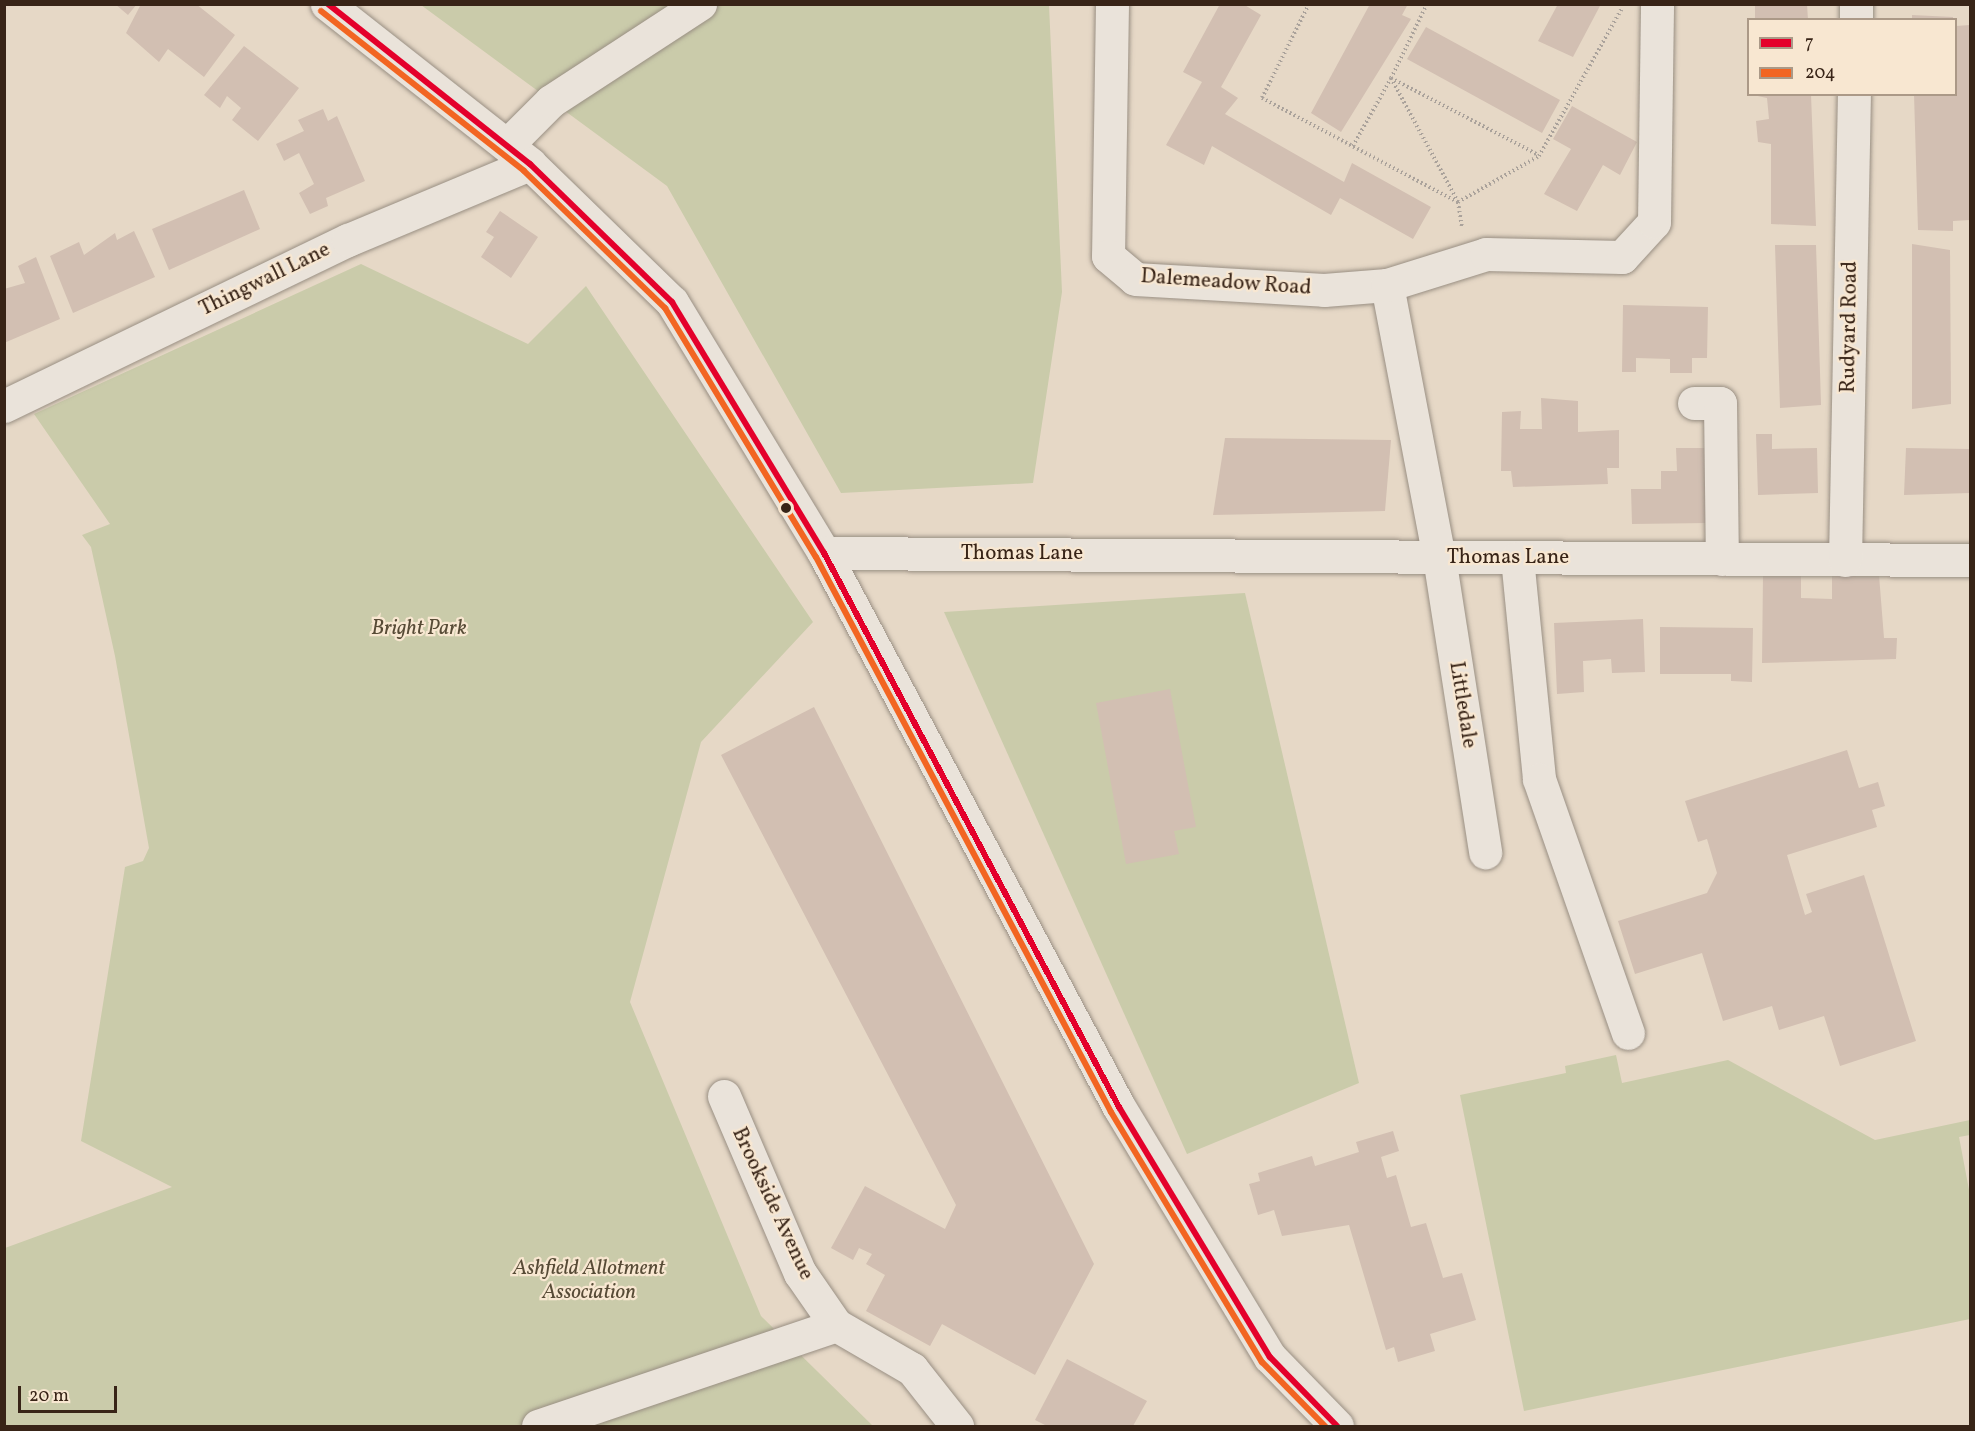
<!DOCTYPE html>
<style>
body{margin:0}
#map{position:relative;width:1975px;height:1431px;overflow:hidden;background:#e6d8c6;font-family:Vollkorn,serif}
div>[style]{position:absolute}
.green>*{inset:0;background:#cacbaa}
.building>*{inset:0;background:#d2bfb2}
.path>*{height:4px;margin-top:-2px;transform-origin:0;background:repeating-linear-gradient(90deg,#aaa29b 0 1.5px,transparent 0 4.5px)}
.roads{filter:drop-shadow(0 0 2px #998f83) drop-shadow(0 0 2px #998f83)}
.minor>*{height:33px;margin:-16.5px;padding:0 16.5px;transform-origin:16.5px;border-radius:16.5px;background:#eae3da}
.bus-1>*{height:6px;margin:-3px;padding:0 3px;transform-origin:3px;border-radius:3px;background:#e4002b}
.bus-2>*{height:6px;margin:-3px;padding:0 3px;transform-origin:3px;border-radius:3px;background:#f26522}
.dots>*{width:16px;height:16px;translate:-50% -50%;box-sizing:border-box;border:3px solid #f8e7d1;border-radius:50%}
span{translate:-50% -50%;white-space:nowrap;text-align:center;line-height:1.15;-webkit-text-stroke:4.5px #f8e7d1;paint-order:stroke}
.street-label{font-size:21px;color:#382417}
.park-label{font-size:21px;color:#574b36;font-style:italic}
.frame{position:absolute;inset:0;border:6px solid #382417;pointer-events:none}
.legend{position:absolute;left:1747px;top:18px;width:210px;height:78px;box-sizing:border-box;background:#f8e7d1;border:2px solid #ab9987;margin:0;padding:8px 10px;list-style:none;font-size:18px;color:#382417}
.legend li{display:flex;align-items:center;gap:12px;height:30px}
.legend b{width:30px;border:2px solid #ab9987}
.scale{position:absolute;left:18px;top:1386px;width:99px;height:27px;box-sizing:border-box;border:3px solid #382417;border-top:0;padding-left:8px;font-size:18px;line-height:21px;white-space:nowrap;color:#382417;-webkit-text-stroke:4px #f8e7d1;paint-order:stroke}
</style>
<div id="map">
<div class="green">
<i style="clip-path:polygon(421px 5px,1049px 5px,1062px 292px,1033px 483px,841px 493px,667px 186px)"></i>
<i style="clip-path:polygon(361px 264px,528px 344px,586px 286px,813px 622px,701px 742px,630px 1002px,761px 1316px,873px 1426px,5px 1426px,5px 1248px,172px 1187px,81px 1141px,125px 867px,143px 861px,149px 848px,115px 656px,91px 547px,82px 535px,110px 524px,34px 414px)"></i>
<i style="clip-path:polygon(1245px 593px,1359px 1083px,1187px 1154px,944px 612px)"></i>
<i style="clip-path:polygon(1616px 1055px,1622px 1083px,1728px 1060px,1875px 1140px,1970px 1120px,1970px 1135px,1959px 1137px,1970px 1195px,1970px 1319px,1524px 1411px,1460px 1095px,1566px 1073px,1565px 1066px)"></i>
</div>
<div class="building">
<i style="clip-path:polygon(115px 4px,137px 4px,128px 15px)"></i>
<i style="clip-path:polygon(141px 4px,196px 4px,235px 35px,204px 77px,168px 49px,159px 62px,126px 33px)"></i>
<i style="clip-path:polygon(1220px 4px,1243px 4px,1261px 15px,1221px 87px,1238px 98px,1225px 114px,1344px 182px,1352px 163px,1431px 207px,1413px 239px,1340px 198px,1331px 215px,1212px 146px,1204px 165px,1166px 145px,1202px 82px,1183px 72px)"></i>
<i style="clip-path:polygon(1370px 4px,1408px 4px,1402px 15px,1411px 19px,1341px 132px,1311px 113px)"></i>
<i style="clip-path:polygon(1558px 4px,1601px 4px,1573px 57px,1538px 41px)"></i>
<i style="clip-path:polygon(1755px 4px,1807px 4px,1808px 20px,1755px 20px)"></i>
<i style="clip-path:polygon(1912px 15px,1953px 17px,1953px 20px,1912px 20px)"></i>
<i style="clip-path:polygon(1970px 25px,1970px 220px,1953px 221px,1953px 231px,1918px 230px,1914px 94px,1956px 94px,1956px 26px)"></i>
<i style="clip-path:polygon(1426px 27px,1560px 100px,1542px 133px,1407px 59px)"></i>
<i style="clip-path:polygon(244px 46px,299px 88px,258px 141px,232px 120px,241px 108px,227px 96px,220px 108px,204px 95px)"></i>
<i style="clip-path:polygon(1748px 94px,1811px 94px,1816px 226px,1771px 224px,1771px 144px,1758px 142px,1756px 121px,1769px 119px,1767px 98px)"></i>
<i style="clip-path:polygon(1572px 106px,1637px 142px,1620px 175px,1603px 165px,1577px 211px,1544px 194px,1571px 149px,1553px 139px)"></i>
<i style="clip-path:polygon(323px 109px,328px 121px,337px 116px,365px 181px,326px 198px,328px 206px,310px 214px,299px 193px,314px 184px,299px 153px,284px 161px,276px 144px,304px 131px,298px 120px)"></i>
<i style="clip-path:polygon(244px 190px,260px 229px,169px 270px,152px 229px)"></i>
<i style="clip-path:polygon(500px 211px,538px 237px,511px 278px,481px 257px,494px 237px,486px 232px)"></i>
<i style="clip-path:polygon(134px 231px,155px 277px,73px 313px,50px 256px,79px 242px,84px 255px,115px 233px,117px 240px)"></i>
<i style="clip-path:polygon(1912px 244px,1950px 250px,1951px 404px,1912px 409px)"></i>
<i style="clip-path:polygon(1775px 245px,1816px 245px,1821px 405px,1780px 408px)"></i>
<i style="clip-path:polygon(36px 257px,60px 319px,4px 343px,4px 289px,25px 283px,18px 266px)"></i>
<i style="clip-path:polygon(1623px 305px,1708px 307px,1707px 358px,1692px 358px,1692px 373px,1670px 373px,1670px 359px,1636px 358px,1636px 372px,1622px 372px)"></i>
<i style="clip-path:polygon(1541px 398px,1578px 401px,1578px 432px,1619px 430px,1619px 468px,1607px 468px,1608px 484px,1513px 487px,1511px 471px,1501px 471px,1502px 412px,1521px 411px,1520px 429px,1542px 429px)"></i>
<i style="clip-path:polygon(1756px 434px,1772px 434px,1772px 449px,1817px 448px,1818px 493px,1758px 495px)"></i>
<i style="clip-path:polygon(1225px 438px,1391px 440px,1385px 511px,1213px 515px)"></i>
<i style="clip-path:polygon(1676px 448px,1708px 448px,1708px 523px,1632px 524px,1631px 489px,1661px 489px,1661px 471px,1677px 471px)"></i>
<i style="clip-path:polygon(1906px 448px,1970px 449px,1970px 493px,1904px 495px)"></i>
<i style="clip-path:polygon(1763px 575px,1801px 575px,1801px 598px,1832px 599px,1832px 575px,1879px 575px,1884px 638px,1897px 638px,1896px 659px,1762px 663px)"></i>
<i style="clip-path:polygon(1643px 619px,1645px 672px,1612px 673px,1611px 659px,1583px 661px,1584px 692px,1557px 694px,1554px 623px)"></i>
<i style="clip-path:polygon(1660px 627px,1753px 628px,1752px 682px,1731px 681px,1731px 674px,1660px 674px)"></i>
<i style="clip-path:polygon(1170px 689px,1196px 827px,1174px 831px,1179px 854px,1126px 864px,1096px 703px)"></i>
<i style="clip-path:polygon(814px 707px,1094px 1264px,1035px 1375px,942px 1324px,930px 1346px,866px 1311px,885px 1275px,866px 1264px,872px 1254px,859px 1248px,853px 1260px,831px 1248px,865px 1186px,945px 1229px,956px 1205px,721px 755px)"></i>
<i style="clip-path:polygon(1847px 750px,1859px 788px,1878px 782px,1885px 806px,1872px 810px,1877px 827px,1787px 855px,1805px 915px,1812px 912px,1806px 894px,1864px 875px,1916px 1041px,1840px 1066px,1824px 1016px,1779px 1030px,1772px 1006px,1723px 1021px,1702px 953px,1635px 974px,1618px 921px,1707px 893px,1717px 873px,1707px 839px,1698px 842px,1685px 801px)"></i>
<i style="clip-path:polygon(1393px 1131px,1399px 1151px,1381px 1157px,1387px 1178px,1396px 1175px,1411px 1227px,1426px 1223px,1443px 1278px,1462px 1273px,1476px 1320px,1430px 1334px,1435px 1351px,1398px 1362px,1394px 1347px,1386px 1350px,1349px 1225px,1282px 1236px,1274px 1210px,1258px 1215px,1249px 1184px,1260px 1181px,1258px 1173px,1312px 1156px,1315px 1166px,1359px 1152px,1356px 1142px)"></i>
<i style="clip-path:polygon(1067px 1359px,1147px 1401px,1133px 1426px,1047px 1426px,1035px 1420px)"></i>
</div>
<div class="path">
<i style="left:1309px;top:4px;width:105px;rotate:116.6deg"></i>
<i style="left:1262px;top:98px;width:222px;rotate:28deg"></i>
<i style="left:1458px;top:202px;width:26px;rotate:81deg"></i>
<i style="left:1427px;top:4px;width:82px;rotate:115.9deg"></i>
<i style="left:1391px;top:78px;width:141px;rotate:61.6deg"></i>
<i style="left:1458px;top:202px;width:93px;rotate:-29.6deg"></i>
<i style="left:1539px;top:156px;width:170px;rotate:-60.7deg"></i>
<i style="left:1353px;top:146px;width:78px;rotate:-60.8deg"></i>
<i style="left:1391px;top:78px;width:166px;rotate:27.6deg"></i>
</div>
<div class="roads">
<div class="minor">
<i style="left:327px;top:4px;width:258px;rotate:38.2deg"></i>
<i style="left:530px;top:164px;width:198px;rotate:44.2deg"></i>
<i style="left:672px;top:302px;width:293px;rotate:58.8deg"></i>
<i style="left:824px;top:553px;width:628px;rotate:61.97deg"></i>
<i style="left:1119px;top:1107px;width:292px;rotate:58.9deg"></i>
<i style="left:1270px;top:1357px;width:96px;rotate:45.8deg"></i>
<i style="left:1112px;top:4px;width:252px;rotate:90.9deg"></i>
<i style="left:1108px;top:256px;width:35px;rotate:40deg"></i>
<i style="left:1135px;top:279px;width:189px;rotate:3.3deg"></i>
<i style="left:1324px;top:290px;width:63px;rotate:-4.5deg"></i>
<i style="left:1387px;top:285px;width:277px;rotate:79.2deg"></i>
<i style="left:1439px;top:557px;width:299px;rotate:81.1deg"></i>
<i style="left:1856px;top:20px;width:16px;rotate:-90deg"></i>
<i style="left:507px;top:145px;width:62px;rotate:-45deg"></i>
<i style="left:551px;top:101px;width:178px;rotate:-33.1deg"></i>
<i style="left:1387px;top:285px;width:104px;rotate:-17.4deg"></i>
<i style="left:1486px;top:254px;width:136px;rotate:1.3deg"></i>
<i style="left:1622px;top:257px;width:47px;rotate:-47.6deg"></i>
<i style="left:1654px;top:222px;width:218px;rotate:-89.2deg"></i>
<i style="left:1694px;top:403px;width:26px"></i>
<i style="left:1720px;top:403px;width:156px;rotate:89.3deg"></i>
<i style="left:4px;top:406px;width:382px;rotate:-25.8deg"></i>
<i style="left:348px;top:240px;width:197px;rotate:-22.7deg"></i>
<i style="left:824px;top:553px;width:1146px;rotate:0.35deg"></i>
<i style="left:1517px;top:558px;width:222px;rotate:84.3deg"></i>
<i style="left:1539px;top:779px;width:269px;rotate:70.7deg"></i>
<i style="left:1845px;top:560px;width:466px;rotate:-88.9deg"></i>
<i style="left:724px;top:1096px;width:193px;rotate:66.8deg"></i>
<i style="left:800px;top:1273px;width:63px;rotate:55.3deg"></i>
<i style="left:836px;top:1325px;width:88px;rotate:30.1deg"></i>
<i style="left:912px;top:1369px;width:73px;rotate:51.7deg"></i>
<i style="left:538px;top:1426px;width:315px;rotate:-18.7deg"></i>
</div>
</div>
<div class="bus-1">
<i style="left:328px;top:4px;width:258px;rotate:38.4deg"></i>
<i style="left:530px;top:164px;width:198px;rotate:44.2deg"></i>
<i style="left:672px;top:302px;width:293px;rotate:58.8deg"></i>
<i style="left:824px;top:553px;width:628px;rotate:61.97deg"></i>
<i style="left:1119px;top:1107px;width:292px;rotate:58.9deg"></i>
<i style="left:1270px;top:1357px;width:96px;rotate:45.8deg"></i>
</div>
<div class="bus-2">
<i style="left:321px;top:11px;width:258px;rotate:38.2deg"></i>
<i style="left:524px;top:171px;width:197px;rotate:44.2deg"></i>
<i style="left:665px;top:308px;width:291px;rotate:58.8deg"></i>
<i style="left:816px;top:557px;width:629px;rotate:62.01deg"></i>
<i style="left:1111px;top:1112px;width:292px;rotate:58.9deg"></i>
<i style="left:1262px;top:1362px;width:90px;rotate:45.5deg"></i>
</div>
<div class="dots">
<i style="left:786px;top:508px;background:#382417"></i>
</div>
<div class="street-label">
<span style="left:265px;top:280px;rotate:-26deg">Thingwall Lane</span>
<span style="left:1226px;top:283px;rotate:4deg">Dalemeadow Road</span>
<span style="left:1850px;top:327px;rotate:-89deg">Rudyard Road</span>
<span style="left:1022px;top:554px">Thomas Lane</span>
<span style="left:1508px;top:558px">Thomas Lane</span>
<span style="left:1462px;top:705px;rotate:81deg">Littledale</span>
<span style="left:772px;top:1204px;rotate:65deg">Brookside Avenue</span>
</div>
<div class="park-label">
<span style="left:419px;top:629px">Bright Park</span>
<span style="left:589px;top:1281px">Ashfield Allotment<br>Association</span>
</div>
<div class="frame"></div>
<ul class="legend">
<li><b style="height:8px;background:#e4002b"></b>7</li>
<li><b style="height:8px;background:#f26522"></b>204</li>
</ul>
<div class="scale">20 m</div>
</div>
